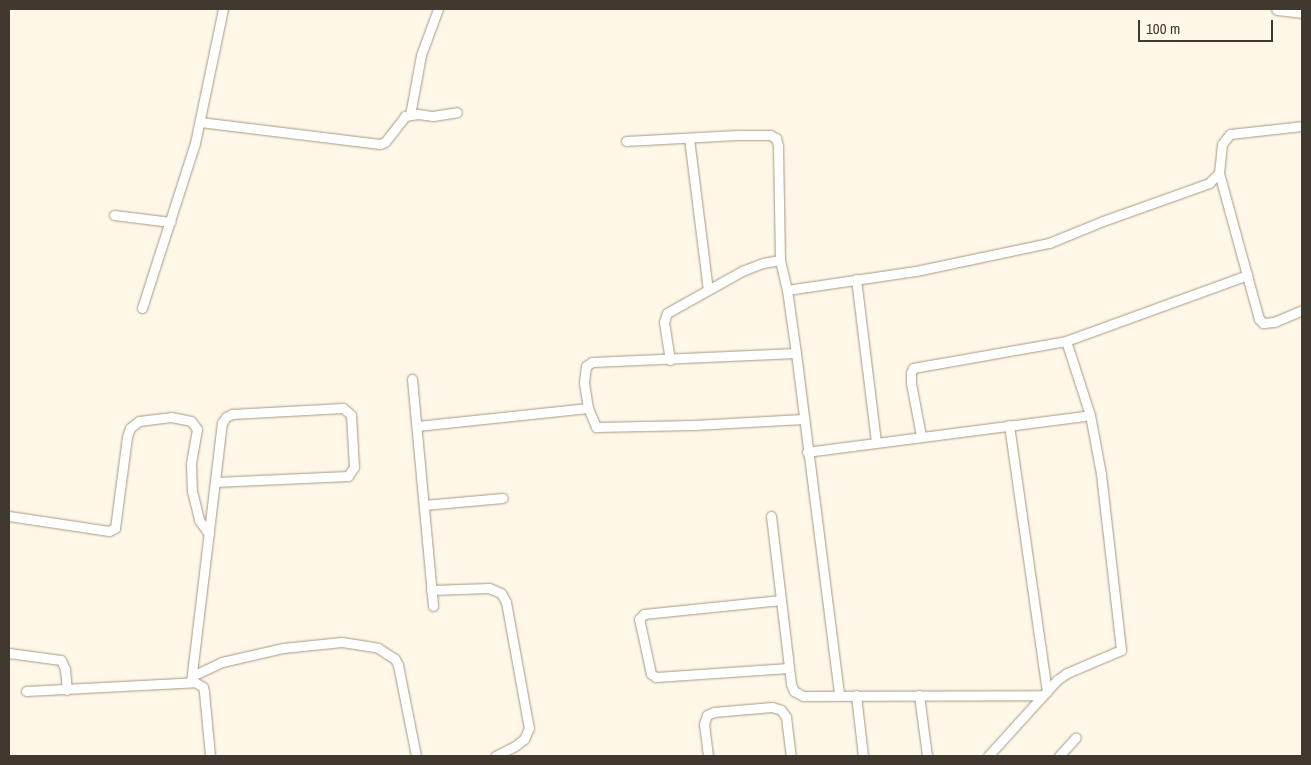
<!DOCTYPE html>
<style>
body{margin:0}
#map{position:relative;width:1311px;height:765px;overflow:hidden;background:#fff7e8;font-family:"Archivo Narrow",sans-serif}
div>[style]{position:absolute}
.roads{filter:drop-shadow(0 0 1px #a69a83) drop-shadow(0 0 1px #a69a83)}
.street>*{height:9px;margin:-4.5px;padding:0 4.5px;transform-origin:4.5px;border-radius:4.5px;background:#fff}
.secondary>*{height:12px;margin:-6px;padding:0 6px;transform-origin:6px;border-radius:6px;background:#fff}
span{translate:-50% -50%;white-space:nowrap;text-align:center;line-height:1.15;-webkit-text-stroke:4px #fff7e8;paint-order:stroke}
.frame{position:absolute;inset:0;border:10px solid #3f3930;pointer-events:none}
.scale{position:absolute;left:1138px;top:20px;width:135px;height:22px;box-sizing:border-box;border:2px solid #3f3930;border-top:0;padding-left:6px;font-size:15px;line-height:18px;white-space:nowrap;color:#3f3930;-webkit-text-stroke:4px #fff7e8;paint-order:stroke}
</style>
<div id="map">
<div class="roads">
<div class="street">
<i style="left:410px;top:115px;width:61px;rotate:-79.6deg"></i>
<i style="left:421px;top:55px;width:49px;rotate:-69.7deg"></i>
<i style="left:200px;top:122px;width:181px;rotate:7deg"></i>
<i style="left:380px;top:144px;width:5px;rotate:-22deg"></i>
<i style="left:385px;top:142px;width:33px;rotate:-52deg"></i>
<i style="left:405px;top:116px;width:13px;rotate:-9deg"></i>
<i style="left:418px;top:114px;width:15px;rotate:8deg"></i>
<i style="left:433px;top:116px;width:24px;rotate:-9deg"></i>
<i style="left:689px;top:138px;width:153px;rotate:82.9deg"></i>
<i style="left:626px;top:141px;width:111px;rotate:-3.1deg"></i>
<i style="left:737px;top:135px;width:33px"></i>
<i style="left:770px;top:135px;width:7px;rotate:27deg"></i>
<i style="left:776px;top:138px;width:8px;rotate:76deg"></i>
<i style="left:778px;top:146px;width:114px;rotate:89deg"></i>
<i style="left:1219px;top:173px;width:151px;rotate:74.7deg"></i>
<i style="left:1259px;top:319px;width:6px;rotate:45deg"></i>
<i style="left:1263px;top:323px;width:11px;rotate:-5deg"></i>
<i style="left:1274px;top:322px;width:30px;rotate:-23deg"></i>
<i style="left:114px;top:215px;width:57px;rotate:7deg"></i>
<i style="left:856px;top:279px;width:165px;rotate:83deg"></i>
<i style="left:787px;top:290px;width:130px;rotate:-8.4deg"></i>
<i style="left:916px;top:271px;width:136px;rotate:-11.9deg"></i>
<i style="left:1049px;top:243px;width:58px;rotate:-22.2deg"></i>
<i style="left:1103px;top:221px;width:113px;rotate:-19.7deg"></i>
<i style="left:1209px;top:183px;width:14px;rotate:-45deg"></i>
<i style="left:1219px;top:173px;width:29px;rotate:-84deg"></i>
<i style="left:1222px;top:144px;width:13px;rotate:-51deg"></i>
<i style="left:1230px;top:134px;width:72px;rotate:-6.3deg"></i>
<i style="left:142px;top:308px;width:173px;rotate:-72.2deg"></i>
<i style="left:195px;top:143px;width:137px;rotate:-78.2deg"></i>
<i style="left:1066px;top:341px;width:193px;rotate:-20deg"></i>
<i style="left:796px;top:353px;width:204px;rotate:177.5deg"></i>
<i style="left:592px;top:362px;width:7px;rotate:146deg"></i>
<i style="left:586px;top:366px;width:17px;rotate:97deg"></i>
<i style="left:584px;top:383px;width:25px;rotate:81deg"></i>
<i style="left:588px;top:408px;width:21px;rotate:67deg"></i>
<i style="left:596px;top:427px;width:98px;rotate:-1.2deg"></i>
<i style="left:694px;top:425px;width:109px;rotate:-3.2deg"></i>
<i style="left:670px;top:360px;width:38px;rotate:-99deg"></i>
<i style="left:664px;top:322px;width:9px;rotate:-72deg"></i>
<i style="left:667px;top:313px;width:86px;rotate:-29.2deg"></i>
<i style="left:742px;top:271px;width:22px;rotate:-21deg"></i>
<i style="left:763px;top:263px;width:17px;rotate:-10deg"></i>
<i style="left:780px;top:260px;width:31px;rotate:77deg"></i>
<i style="left:787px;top:290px;width:64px;rotate:81.9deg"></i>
<i style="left:796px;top:353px;width:345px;rotate:82.8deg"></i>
<i style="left:412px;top:379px;width:228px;rotate:84.7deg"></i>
<i style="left:1009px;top:425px;width:269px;rotate:81.9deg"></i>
<i style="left:417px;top:426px;width:172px;rotate:-6deg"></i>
<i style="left:921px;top:436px;width:54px;rotate:-100.7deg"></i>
<i style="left:911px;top:383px;width:10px;rotate:-90deg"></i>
<i style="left:911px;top:373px;width:5px;rotate:-68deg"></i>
<i style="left:913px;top:368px;width:155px;rotate:-10deg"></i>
<i style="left:1066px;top:341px;width:78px;rotate:72deg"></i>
<i style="left:1090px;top:415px;width:60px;rotate:79.4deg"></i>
<i style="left:1101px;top:474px;width:177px;rotate:83.5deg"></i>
<i style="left:1121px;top:650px;width:59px;rotate:156.9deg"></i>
<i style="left:1067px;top:673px;width:12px;rotate:145deg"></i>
<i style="left:1057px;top:680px;width:103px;rotate:132.2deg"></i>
<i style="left:807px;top:452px;width:285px;rotate:-7.4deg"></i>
<i style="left:424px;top:505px;width:79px;rotate:-5.1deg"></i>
<i style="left:9px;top:516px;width:101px;rotate:8.5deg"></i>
<i style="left:109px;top:531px;width:7px;rotate:-27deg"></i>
<i style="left:115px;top:528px;width:92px;rotate:-82.5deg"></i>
<i style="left:127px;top:437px;width:9px;rotate:-72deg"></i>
<i style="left:130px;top:428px;width:11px;rotate:-38deg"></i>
<i style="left:139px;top:421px;width:32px;rotate:-7deg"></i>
<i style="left:171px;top:417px;width:20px;rotate:11deg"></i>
<i style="left:191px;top:421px;width:10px;rotate:53deg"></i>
<i style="left:197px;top:429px;width:36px;rotate:100deg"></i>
<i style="left:191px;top:464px;width:27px;rotate:88deg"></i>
<i style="left:192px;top:491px;width:30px;rotate:76deg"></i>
<i style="left:199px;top:520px;width:17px;rotate:54deg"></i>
<i style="left:771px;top:516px;width:169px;rotate:83.2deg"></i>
<i style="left:791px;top:684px;width:8px;rotate:67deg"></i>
<i style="left:794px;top:691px;width:10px;rotate:29deg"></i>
<i style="left:803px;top:696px;width:239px;rotate:-0.2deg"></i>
<i style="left:431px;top:590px;width:58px;rotate:-2deg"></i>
<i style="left:489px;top:588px;width:13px;rotate:23deg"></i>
<i style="left:501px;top:593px;width:10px;rotate:61deg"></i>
<i style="left:506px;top:602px;width:128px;rotate:79.7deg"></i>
<i style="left:529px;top:728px;width:12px;rotate:114deg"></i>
<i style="left:524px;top:739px;width:11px;rotate:142deg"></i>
<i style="left:515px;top:746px;width:22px;rotate:153deg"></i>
<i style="left:781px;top:600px;width:138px;rotate:174.2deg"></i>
<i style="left:644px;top:614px;width:7px;rotate:135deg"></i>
<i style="left:639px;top:619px;width:4px;rotate:76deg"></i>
<i style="left:640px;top:623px;width:52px;rotate:77.8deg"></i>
<i style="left:651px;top:674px;width:6px;rotate:31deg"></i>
<i style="left:656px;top:677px;width:133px;rotate:-3.9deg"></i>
<i style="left:9px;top:653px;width:52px;rotate:7.7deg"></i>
<i style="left:61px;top:660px;width:10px;rotate:66deg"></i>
<i style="left:65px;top:669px;width:21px;rotate:85deg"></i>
<i style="left:192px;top:676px;width:33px;rotate:-25deg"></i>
<i style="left:222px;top:662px;width:63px;rotate:-12.9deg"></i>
<i style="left:283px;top:648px;width:59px;rotate:-5.8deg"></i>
<i style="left:342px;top:642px;width:36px;rotate:9deg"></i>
<i style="left:378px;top:648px;width:20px;rotate:33deg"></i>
<i style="left:395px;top:659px;width:7px;rotate:63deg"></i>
<i style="left:398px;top:665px;width:93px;rotate:78.8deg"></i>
<i style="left:191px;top:682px;width:261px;rotate:-83.2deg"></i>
<i style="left:222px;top:423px;width:7px;rotate:-56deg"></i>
<i style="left:226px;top:417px;width:7px;rotate:-27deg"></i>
<i style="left:232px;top:414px;width:111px;rotate:-3.1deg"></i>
<i style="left:343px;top:408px;width:11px;rotate:41deg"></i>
<i style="left:351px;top:415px;width:52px;rotate:86.7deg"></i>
<i style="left:354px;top:467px;width:11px;rotate:124deg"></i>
<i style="left:348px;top:476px;width:133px;rotate:177.4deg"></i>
<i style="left:26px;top:691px;width:169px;rotate:-3deg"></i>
<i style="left:195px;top:682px;width:9px;rotate:32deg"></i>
<i style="left:203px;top:687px;width:5px;rotate:79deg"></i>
<i style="left:204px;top:692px;width:64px;rotate:84.6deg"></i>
<i style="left:856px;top:695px;width:61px;rotate:83.5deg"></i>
<i style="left:919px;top:695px;width:62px;rotate:82.5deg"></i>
<i style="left:708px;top:756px;width:32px;rotate:-97deg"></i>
<i style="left:704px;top:724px;width:9px;rotate:-72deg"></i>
<i style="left:707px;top:715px;width:8px;rotate:-23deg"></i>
<i style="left:714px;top:712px;width:58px;rotate:-4.9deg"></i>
<i style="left:772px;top:707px;width:9px;rotate:18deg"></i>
<i style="left:781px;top:710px;width:9px;rotate:54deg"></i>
<i style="left:786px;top:717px;width:39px;rotate:83deg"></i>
<i style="left:1059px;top:756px;width:25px;rotate:-48deg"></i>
</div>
<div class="secondary">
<i style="left:1278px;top:9px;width:24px;rotate:7deg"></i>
</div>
</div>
<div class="frame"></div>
<div class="scale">100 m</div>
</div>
